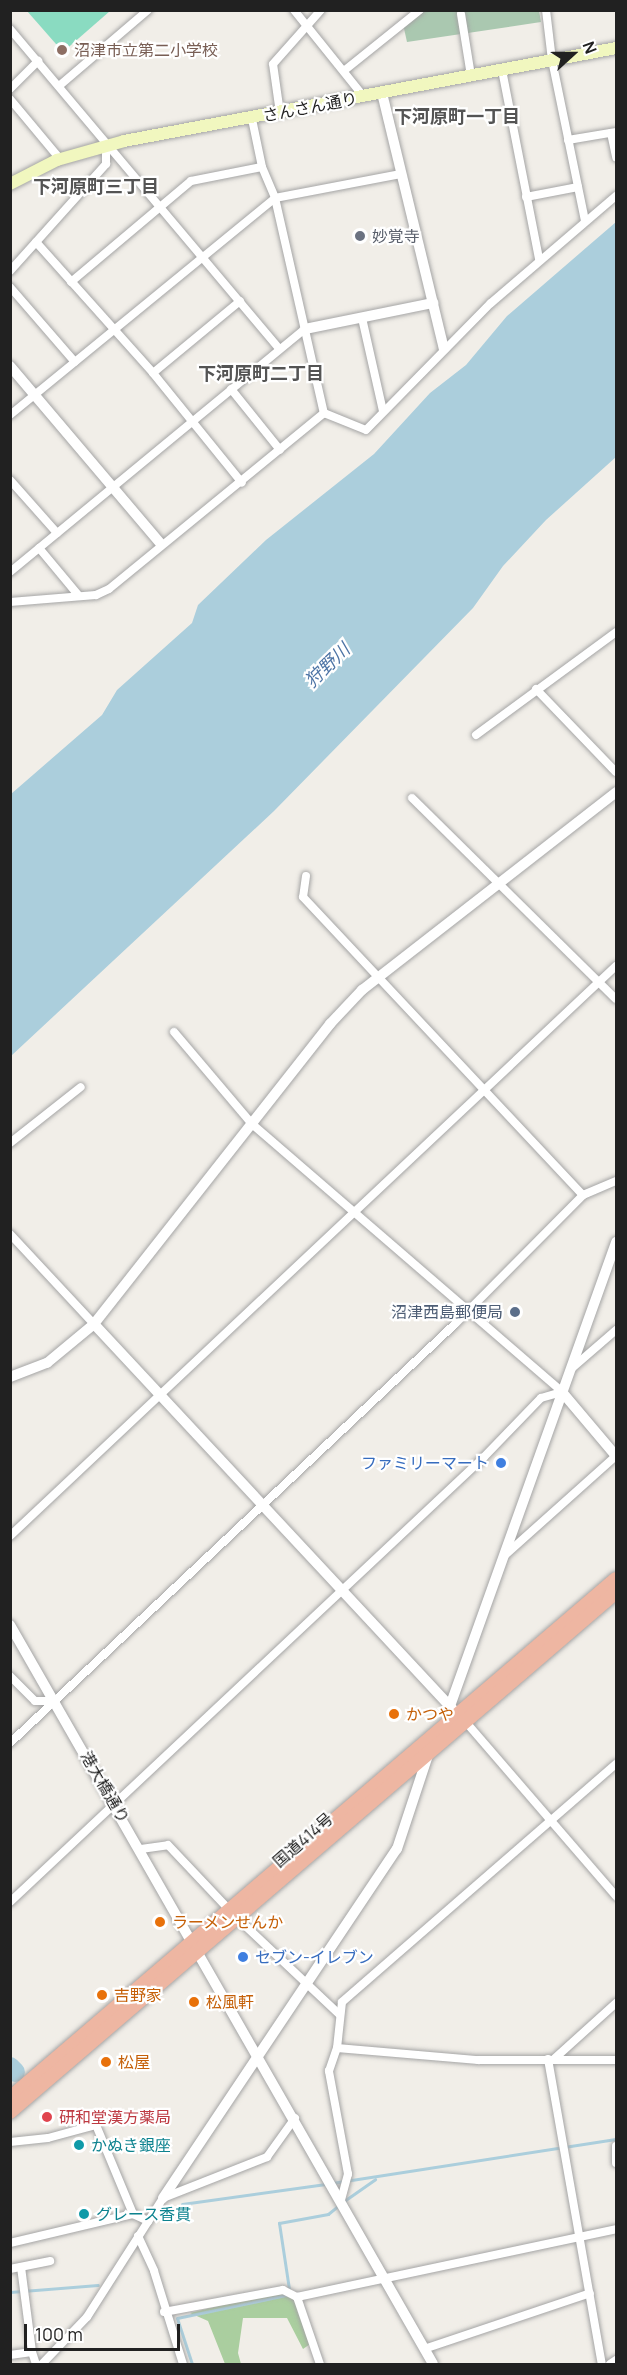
<!DOCTYPE html>
<meta charset="utf-8">
<style>
body{margin:0}
#map{position:relative;width:627px;height:2375px;overflow:hidden;background:#f1eee8;font-family:Manrope,"Noto Sans JP",sans-serif}
div>[style]{position:absolute}
.forest>*{inset:0;background:#aace9f}
.cemetery>*{inset:0;background:#aac8b0}
.pitch>*{inset:0;background:#8adbc1}
.water>*{inset:0;background:#abcedc}
.stream>*{height:3px;margin:-1.5px;padding:0 1.5px;transform-origin:1.5px;border-radius:1.5px;background:#abcedc}
.river>*{height:20px;margin:-10px;padding:0 10px;transform-origin:10px;border-radius:10px;background:#abcedc}
.roads{filter:drop-shadow(0 0 2px #a5a5a5) drop-shadow(0 0 2px #a5a5a5)}
.minor>*{height:8px;margin:-4px;padding:0 4px;transform-origin:4px;border-radius:4px;background:#fff}
.tertiary>*{height:10px;margin:-5px;padding:0 5px;transform-origin:5px;border-radius:5px;background:#fff}
.secondary>*{height:12px;margin:-6px;padding:0 6px;transform-origin:6px;border-radius:6px;background:#f1f7bf}
.trunk>*{height:14px;margin:-7px;padding:0 7px;transform-origin:7px;border-radius:7px;background:#eeb6a2}
.dots>*{width:16px;height:16px;translate:-50% -50%;box-sizing:border-box;border:3px solid #fff;border-radius:50%}
span{translate:-50% -50%;white-space:nowrap;text-align:center;line-height:1.15;-webkit-text-stroke:4.5px #fff;paint-order:stroke}
.education-label{font-size:16px;color:#785e54}
.left{translate:0 -50%;text-align:left}
.street-label{font-size:16px;color:#212121}
.worship-label{font-size:16px;color:#5b616d}
.service-label{font-size:16px;color:#4e5e75}
.right{translate:-100% -50%;text-align:right}
.shop-label{font-size:16px;color:#366cbe}
.food-label{font-size:16px;color:#c56008}
.health-label{font-size:16px;color:#be3a42}
.culture-label{font-size:16px;color:#0d838f}
.neighbourhood-label{font-size:18px;color:#545454;font-weight:700}
.water-label{font-size:18px;color:#4d74a5;font-style:italic}
.frame{position:absolute;inset:0;border:12px solid #212121;pointer-events:none}
.north{position:absolute;left:543px;top:24px;width:60px;height:60px;-webkit-text-stroke:4px #fff;paint-order:stroke;rotate:69deg;font-size:16px;font-weight:700;line-height:24px;text-align:center;color:#212121}
.north::after{content:'';display:block;margin:auto;width:21px;height:27px;background:#212121;clip-path:polygon(50% 0,100% 100%,50% 72%,0 100%)}
.scale{position:absolute;left:24px;top:2324px;width:156px;height:27px;box-sizing:border-box;border:3px solid #212121;border-top:0;padding-left:8px;font-size:18px;line-height:21px;white-space:nowrap;color:#212121;-webkit-text-stroke:4px #fff;paint-order:stroke}
</style>
<div id="map">
<div class="forest">
<i style="clip-path:polygon(279px 2291px,294px 2299px,313px 2342px,303px 2349px,287px 2318px,243px 2318px,238px 2353px,241px 2364px,225px 2364px,208px 2321px,190px 2313px)"></i>
</div>
<div class="cemetery">
<i style="clip-path:polygon(422px 10px,539px 11px,541px 22px,407px 42px,403px 24px)"></i>
</div>
<div class="pitch">
<i style="clip-path:polygon(27px 11px,110px 11px,63px 52px)"></i>
</div>
<div class="water">
<i style="clip-path:polygon(616px 222px,616px 457px,546px 520px,503px 566px,473px 608px,274px 811px,11px 1056px,11px 794px,102px 715px,117px 690px,192px 623px,198px 605px,266px 540px,374px 454px,430px 393px,466px 365px,507px 316px)"></i>
</div>
<div class="stream">
<i style="left:332px;top:2183px;width:287px;rotate:-8.8deg"></i>
<i style="left:344px;top:2201px;width:38px;rotate:-35deg"></i>
<i style="left:182px;top:2204px;width:145px;rotate:-7.9deg"></i>
<i style="left:289px;top:2289px;width:67px;rotate:-98.6deg"></i>
<i style="left:279px;top:2223px;width:50px;rotate:-10.4deg"></i>
<i style="left:328px;top:2214px;width:14px;rotate:-39deg"></i>
<i style="left:10px;top:2292px;width:88px;rotate:-4.5deg"></i>
<i style="left:192px;top:2364px;width:48px;rotate:-108.1deg"></i>
<i style="left:177px;top:2318px;width:111px;rotate:-11.9deg"></i>
</div>
<div class="river">
<i style="left:10px;top:2067px;width:7px;rotate:45deg"></i>
</div>
<div class="roads">
<div class="minor">
<i style="left:294px;top:10px;width:112px;rotate:51.2deg"></i>
<i style="left:546px;top:10px;width:50px;rotate:83.2deg"></i>
<i style="left:552px;top:60px;width:164px;rotate:78.4deg"></i>
<i style="left:461px;top:14px;width:63px;rotate:80.8deg"></i>
<i style="left:10px;top:29px;width:418px;rotate:49.9deg"></i>
<i style="left:345px;top:70px;width:96px;rotate:-38.7deg"></i>
<i style="left:502px;top:70px;width:193px;rotate:78.9deg"></i>
<i style="left:59px;top:86px;width:117px;rotate:-40.5deg"></i>
<i style="left:10px;top:89px;width:40px;rotate:-45deg"></i>
<i style="left:10px;top:99px;width:78px;rotate:50.2deg"></i>
<i style="left:280px;top:113px;width:49px;rotate:-98.1deg"></i>
<i style="left:273px;top:64px;width:72px;rotate:-48.4deg"></i>
<i style="left:252px;top:119px;width:49px;rotate:78.2deg"></i>
<i style="left:262px;top:167px;width:34px;rotate:67deg"></i>
<i style="left:275px;top:198px;width:221px;rotate:77.2deg"></i>
<i style="left:611px;top:133px;width:25px;rotate:78deg"></i>
<i style="left:568px;top:140px;width:49px;rotate:-9.5deg"></i>
<i style="left:526px;top:197px;width:53px;rotate:-10.9deg"></i>
<i style="left:36px;top:242px;width:176px;rotate:48.2deg"></i>
<i style="left:153px;top:373px;width:141px;rotate:51deg"></i>
<i style="left:10px;top:271px;width:144px;rotate:-48.1deg"></i>
<i style="left:106px;top:164px;width:18px;rotate:-90deg"></i>
<i style="left:71px;top:282px;width:157px;rotate:-40.1deg"></i>
<i style="left:191px;top:181px;width:72px;rotate:-11.2deg"></i>
<i style="left:10px;top:287px;width:99px;rotate:49.1deg"></i>
<i style="left:362px;top:318px;width:95px;rotate:77.3deg"></i>
<i style="left:153px;top:373px;width:113px;rotate:-39.6deg"></i>
<i style="left:231px;top:389px;width:78px;rotate:51.2deg"></i>
<i style="left:324px;top:413px;width:45px;rotate:22deg"></i>
<i style="left:366px;top:430px;width:178px;rotate:-45.5deg"></i>
<i style="left:491px;top:303px;width:165px;rotate:-40.6deg"></i>
<i style="left:10px;top:415px;width:343px;rotate:-39.3deg"></i>
<i style="left:275px;top:198px;width:128px;rotate:-10.8deg"></i>
<i style="left:10px;top:480px;width:71px;rotate:48.4deg"></i>
<i style="left:39px;top:548px;width:62px;rotate:50.2deg"></i>
<i style="left:10px;top:572px;width:382px;rotate:-39.5deg"></i>
<i style="left:10px;top:602px;width:86px;rotate:-4.7deg"></i>
<i style="left:96px;top:595px;width:14px;rotate:-25deg"></i>
<i style="left:109px;top:589px;width:278px;rotate:-39.3deg"></i>
<i style="left:536px;top:689px;width:115px;rotate:46.1deg"></i>
<i style="left:476px;top:735px;width:174px;rotate:-36.3deg"></i>
<i style="left:412px;top:798px;width:286px;rotate:44.6deg"></i>
<i style="left:306px;top:876px;width:21px;rotate:98deg"></i>
<i style="left:303px;top:897px;width:409px;rotate:46.8deg"></i>
<i style="left:174px;top:1032px;width:121px;rotate:49.7deg"></i>
<i style="left:252px;top:1124px;width:410px;rotate:40.8deg"></i>
<i style="left:10px;top:1143px;width:90px;rotate:-38.3deg"></i>
<i style="left:10px;top:1234px;width:123px;rotate:47deg"></i>
<i style="left:571px;top:1369px;width:60px;rotate:-40.9deg"></i>
<i style="left:10px;top:1536px;width:832px;rotate:-43.25deg"></i>
<i style="left:504px;top:1556px;width:150px;rotate:-41.8deg"></i>
<i style="left:10px;top:1676px;width:35px;rotate:45deg"></i>
<i style="left:35px;top:1701px;width:20px"></i>
<i style="left:464px;top:1720px;width:233px;rotate:49.2deg"></i>
<i style="left:10px;top:1743px;width:611px;rotate:-43.28deg"></i>
<i style="left:455px;top:1324px;width:182px;rotate:-45.2deg"></i>
<i style="left:583px;top:1195px;width:36px;rotate:-23deg"></i>
<i style="left:141px;top:1849px;width:27px;rotate:-8deg"></i>
<i style="left:168px;top:1845px;width:100px;rotate:46.6deg"></i>
<i style="left:237px;top:1918px;width:141px;rotate:43.3deg"></i>
<i style="left:10px;top:1902px;width:650px;rotate:-43.19deg"></i>
<i style="left:484px;top:1457px;width:82px;rotate:-46deg"></i>
<i style="left:541px;top:1398px;width:22px;rotate:-16deg"></i>
<i style="left:337px;top:2048px;width:46px;rotate:-83.8deg"></i>
<i style="left:342px;top:2002px;width:363px;rotate:-41deg"></i>
<i style="left:548px;top:2059px;width:310px;rotate:80deg"></i>
<i style="left:554px;top:2059px;width:84px;rotate:-42.1deg"></i>
<i style="left:10px;top:2142px;width:38px;rotate:-6deg"></i>
<i style="left:48px;top:2138px;width:50px;rotate:-15.2deg"></i>
<i style="left:96px;top:2125px;width:96px;rotate:67.4deg"></i>
<i style="left:133px;top:2214px;width:17px;rotate:25deg"></i>
<i style="left:616px;top:2146px;width:17px;rotate:90deg"></i>
<i style="left:341px;top:2200px;width:27px;rotate:-75deg"></i>
<i style="left:348px;top:2174px;width:105px;rotate:-100.5deg"></i>
<i style="left:329px;top:2071px;width:24px;rotate:-71deg"></i>
<i style="left:337px;top:2048px;width:142px;rotate:4.9deg"></i>
<i style="left:478px;top:2060px;width:138px"></i>
<i style="left:138px;top:2236px;width:38px;rotate:65deg"></i>
<i style="left:154px;top:2271px;width:97px;rotate:72.7deg"></i>
<i style="left:10px;top:2243px;width:126px;rotate:-13.3deg"></i>
<i style="left:21px;top:2267px;width:86px;rotate:82.6deg"></i>
<i style="left:10px;top:2269px;width:41px;rotate:-11.3deg"></i>
<i style="left:297px;top:2297px;width:326px;rotate:-12deg"></i>
<i style="left:164px;top:2312px;width:121px;rotate:-10.5deg"></i>
<i style="left:283px;top:2290px;width:16px;rotate:27deg"></i>
<i style="left:297px;top:2297px;width:71px;rotate:71.1deg"></i>
<i style="left:424px;top:2349px;width:175px;rotate:-18.6deg"></i>
<i style="left:10px;top:2355px;width:22px;rotate:-8deg"></i>
<i style="left:32px;top:2352px;width:13px;rotate:72deg"></i>
<i style="left:42px;top:2364px;width:65px;rotate:-46.2deg"></i>
<i style="left:87px;top:2317px;width:141px;rotate:-57.4deg"></i>
<i style="left:163px;top:2198px;width:112px;rotate:-21.5deg"></i>
<i style="left:267px;top:2157px;width:48px;rotate:-54.3deg"></i>
<i style="left:610px;top:2364px;width:7px;rotate:-34deg"></i>
</div>
<div class="tertiary">
<i style="left:382px;top:93px;width:263px;rotate:76.4deg"></i>
<i style="left:305px;top:329px;width:131px;rotate:-11.5deg"></i>
<i style="left:10px;top:366px;width:233px;rotate:49.7deg"></i>
<i style="left:94px;top:1324px;width:536px;rotate:47.04deg"></i>
<i style="left:10px;top:1377px;width:40px;rotate:-21deg"></i>
<i style="left:47px;top:1363px;width:61px;rotate:-39.7deg"></i>
<i style="left:94px;top:1324px;width:382px;rotate:-51.8deg"></i>
<i style="left:330px;top:1024px;width:47px;rotate:-46.7deg"></i>
<i style="left:362px;top:990px;width:322px;rotate:-37.9deg"></i>
<i style="left:562px;top:1392px;width:84px;rotate:49.8deg"></i>
<i style="left:10px;top:1625px;width:851px;rotate:60.21deg"></i>
<i style="left:450px;top:1706px;width:493px;rotate:-70.3deg"></i>
<i style="left:163px;top:2198px;width:420px;rotate:-56.2deg"></i>
<i style="left:397px;top:1849px;width:99px;rotate:-71.7deg"></i>
</div>
<div class="secondary">
<i style="left:10px;top:184px;width:53px;rotate:-27.1deg"></i>
<i style="left:57px;top:160px;width:70px;rotate:-15.8deg"></i>
<i style="left:124px;top:141px;width:501px;rotate:-10.7deg"></i>
</div>
<div class="trunk">
<i style="left:10px;top:2098px;width:798px;rotate:-40.58deg"></i>
<i style="left:10px;top:2112px;width:799px;rotate:-40.63deg"></i>
</div>
</div>
<div class="dots">
<i style="left:62px;top:50px;background:#8d6e63"></i>
<i style="left:360px;top:236px;background:#6b7280"></i>
<i style="left:515px;top:1312px;background:#5c6f8a"></i>
<i style="left:501px;top:1463px;background:#3f7fe0"></i>
<i style="left:394px;top:1714px;background:#e8710a"></i>
<i style="left:160px;top:1922px;background:#e8710a"></i>
<i style="left:243px;top:1957px;background:#3f7fe0"></i>
<i style="left:102px;top:1995px;background:#e8710a"></i>
<i style="left:194px;top:2002px;background:#e8710a"></i>
<i style="left:106px;top:2062px;background:#e8710a"></i>
<i style="left:47px;top:2117px;background:#e0444e"></i>
<i style="left:79px;top:2145px;background:#0f9aa8"></i>
<i style="left:84px;top:2214px;background:#0f9aa8"></i>
</div>
<div class="education-label">
<span class="left" style="left:74px;top:50px">沼津市立第二小学校</span>
</div>
<div class="street-label">
<span style="left:310px;top:107px;rotate:-11deg">さんさん通り</span>
<span style="left:105px;top:1787px;rotate:60deg">港大橋通り</span>
<span style="left:303px;top:1840px;rotate:-41deg">国道414号</span>
</div>
<div class="worship-label">
<span class="left" style="left:372px;top:236px">妙覚寺</span>
</div>
<div class="service-label">
<span class="right" style="left:503px;top:1312px">沼津西島郵便局</span>
</div>
<div class="shop-label">
<span class="right" style="left:489px;top:1463px">ファミリーマート</span>
<span class="left" style="left:255px;top:1957px">セブン-イレブン</span>
</div>
<div class="food-label">
<span class="left" style="left:406px;top:1714px">かつや</span>
<span class="left" style="left:172px;top:1922px">ラーメンせんか</span>
<span class="left" style="left:114px;top:1995px">吉野家</span>
<span class="left" style="left:206px;top:2002px">松風軒</span>
<span class="left" style="left:118px;top:2062px">松屋</span>
</div>
<div class="health-label">
<span class="left" style="left:59px;top:2117px">研和堂漢方薬局</span>
</div>
<div class="culture-label">
<span class="left" style="left:91px;top:2145px">かぬき銀座</span>
<span class="left" style="left:96px;top:2214px">グレース香貫</span>
</div>
<div class="neighbourhood-label">
<span style="left:457px;top:116px">下河原町一丁目</span>
<span style="left:96px;top:186px">下河原町三丁目</span>
<span style="left:261px;top:373px">下河原町二丁目</span>
</div>
<div class="water-label">
<span style="left:327px;top:665px;rotate:-44deg">狩野川</span>
</div>
<div class="frame"></div>
<div class="north">N</div>
<div class="scale">100 m</div>
</div>
